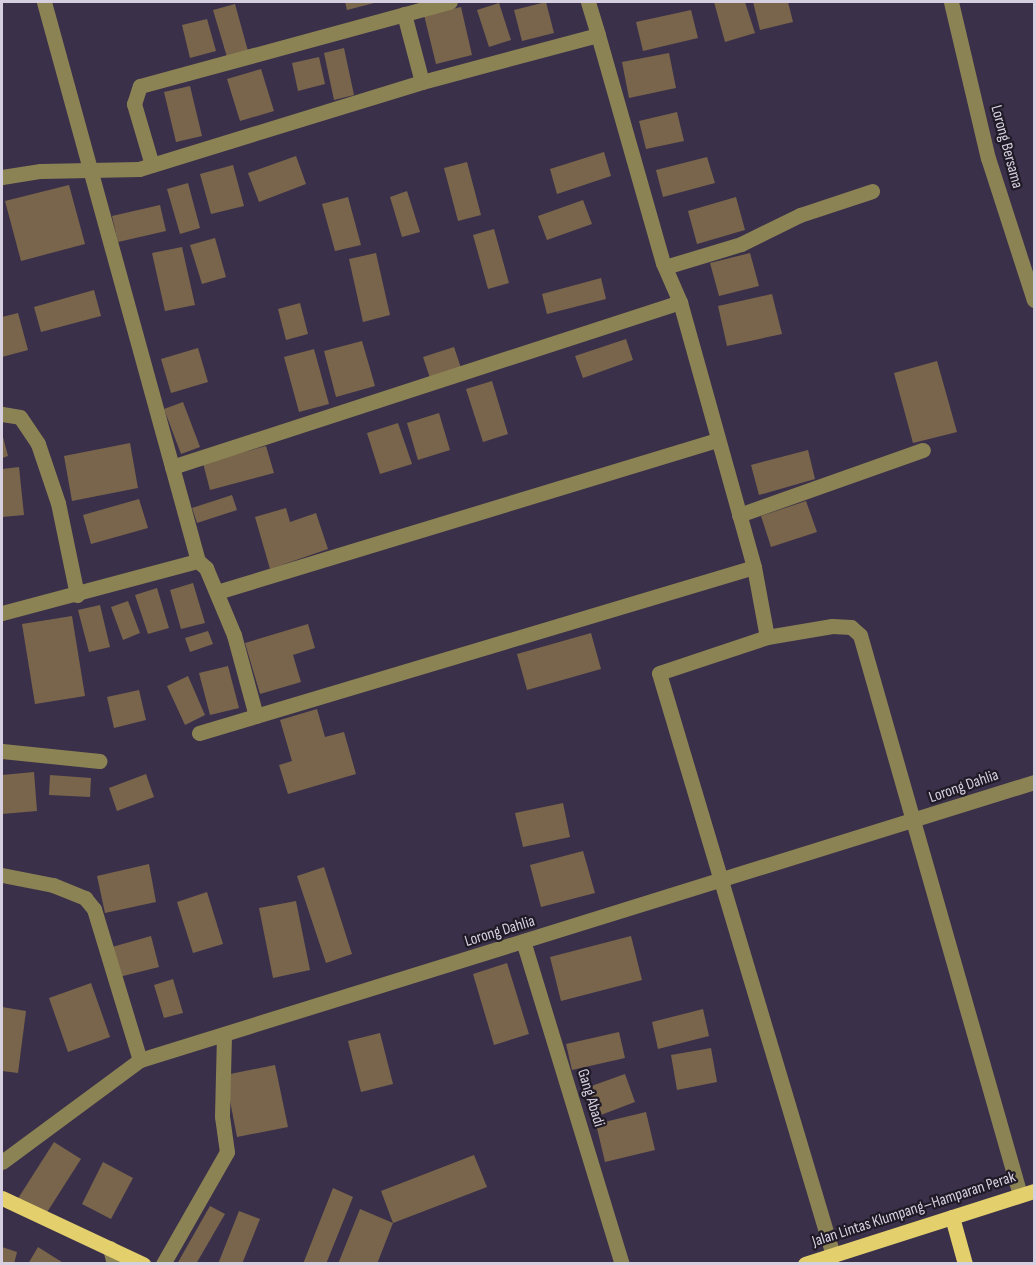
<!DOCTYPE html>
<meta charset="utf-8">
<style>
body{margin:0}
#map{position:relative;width:1036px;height:1265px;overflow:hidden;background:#3a3049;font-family:"Sofia Sans Condensed",sans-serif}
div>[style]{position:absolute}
.building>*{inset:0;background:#79654b}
.minor>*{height:15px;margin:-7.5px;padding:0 7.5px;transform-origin:7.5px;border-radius:7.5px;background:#8c8355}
.major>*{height:15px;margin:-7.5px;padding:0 7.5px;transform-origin:7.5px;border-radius:7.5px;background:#e3d06c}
span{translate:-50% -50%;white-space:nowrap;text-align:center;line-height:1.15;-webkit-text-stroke:4.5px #1f1a26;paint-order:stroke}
.street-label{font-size:16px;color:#d5cfdf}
.frame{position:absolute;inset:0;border:3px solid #d5cfdf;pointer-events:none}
</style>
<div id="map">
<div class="building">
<i style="clip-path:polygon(345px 2px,378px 2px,347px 10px)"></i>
<i style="clip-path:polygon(546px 2px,554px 33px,522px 41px,514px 10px)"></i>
<i style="clip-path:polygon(714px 2px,745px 2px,755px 33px,725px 42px)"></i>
<i style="clip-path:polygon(753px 2px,788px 2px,793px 22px,760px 30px)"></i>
<i style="clip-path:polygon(499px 3px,511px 40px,489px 47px,477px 10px)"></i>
<i style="clip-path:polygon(235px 4px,248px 51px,227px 57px,213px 10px)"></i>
<i style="clip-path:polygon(461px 7px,472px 55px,436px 64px,424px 15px)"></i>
<i style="clip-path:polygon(691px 10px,698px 38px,643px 51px,636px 22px)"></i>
<i style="clip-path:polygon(207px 19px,216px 51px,190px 58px,182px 25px)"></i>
<i style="clip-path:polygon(344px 48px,354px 95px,334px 100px,324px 53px)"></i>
<i style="clip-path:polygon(669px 53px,676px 88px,629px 98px,622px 62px)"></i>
<i style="clip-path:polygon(319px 57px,325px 84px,298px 91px,292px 63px)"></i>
<i style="clip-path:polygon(261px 69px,274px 111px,240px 121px,227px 79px)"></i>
<i style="clip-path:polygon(190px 86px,202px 136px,176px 142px,164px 92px)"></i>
<i style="clip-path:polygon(677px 112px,684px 141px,646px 149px,639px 121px)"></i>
<i style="clip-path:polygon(604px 152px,611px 176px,557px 194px,550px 169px)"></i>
<i style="clip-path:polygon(296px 156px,306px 184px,259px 202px,248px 173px)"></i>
<i style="clip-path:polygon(707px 157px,715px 183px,663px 197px,656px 170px)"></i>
<i style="clip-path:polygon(467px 162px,481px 215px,458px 221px,444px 168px)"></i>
<i style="clip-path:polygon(233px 165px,244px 206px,211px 214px,200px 174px)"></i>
<i style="clip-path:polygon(188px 183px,200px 228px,180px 234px,167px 189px)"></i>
<i style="clip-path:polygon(69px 185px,85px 244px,21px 261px,5px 201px)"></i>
<i style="clip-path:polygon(407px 191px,420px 232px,402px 237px,390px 197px)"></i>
<i style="clip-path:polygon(348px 197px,361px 245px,335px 251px,322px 204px)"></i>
<i style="clip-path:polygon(736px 197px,745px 230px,697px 244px,688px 211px)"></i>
<i style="clip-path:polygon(583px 200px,592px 224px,547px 240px,538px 216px)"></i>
<i style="clip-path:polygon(160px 205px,166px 231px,118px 242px,112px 216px)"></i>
<i style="clip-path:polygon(494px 229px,509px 283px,488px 289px,473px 235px)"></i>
<i style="clip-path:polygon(215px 238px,226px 277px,202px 284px,190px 245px)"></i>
<i style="clip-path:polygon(182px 247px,195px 305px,165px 311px,152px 253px)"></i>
<i style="clip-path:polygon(376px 253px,390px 315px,363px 322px,349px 259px)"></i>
<i style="clip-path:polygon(750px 253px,759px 286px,719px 296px,710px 263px)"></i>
<i style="clip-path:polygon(601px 278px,606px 299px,547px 314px,542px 294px)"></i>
<i style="clip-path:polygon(94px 290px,101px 316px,41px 332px,34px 307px)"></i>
<i style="clip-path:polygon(772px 294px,782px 334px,727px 346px,718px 306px)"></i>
<i style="clip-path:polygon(300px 303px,308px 334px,286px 340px,278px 309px)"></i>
<i style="clip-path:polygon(18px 313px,28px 350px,2px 357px,2px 317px)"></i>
<i style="clip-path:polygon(626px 339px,633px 360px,583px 378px,575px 356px)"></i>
<i style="clip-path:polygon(362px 341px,375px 386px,336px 397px,324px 351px)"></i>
<i style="clip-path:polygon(454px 347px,461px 368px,430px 378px,423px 357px)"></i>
<i style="clip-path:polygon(198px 348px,208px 382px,171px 393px,161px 359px)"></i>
<i style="clip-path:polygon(314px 349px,329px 404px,299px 412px,284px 357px)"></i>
<i style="clip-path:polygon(937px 361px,957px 432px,913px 443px,894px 373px)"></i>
<i style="clip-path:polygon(492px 381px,508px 434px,483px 442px,466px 389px)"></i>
<i style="clip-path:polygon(183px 402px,200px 447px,181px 454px,164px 409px)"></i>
<i style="clip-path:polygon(439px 413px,450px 450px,418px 460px,407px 423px)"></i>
<i style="clip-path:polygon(398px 423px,412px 464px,380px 474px,367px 433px)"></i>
<i style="clip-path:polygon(2px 433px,8px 456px,2px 458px)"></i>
<i style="clip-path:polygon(130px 443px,138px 488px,72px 501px,64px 456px)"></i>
<i style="clip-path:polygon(266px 446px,274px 473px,210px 490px,203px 463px)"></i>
<i style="clip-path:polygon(808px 450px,815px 479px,759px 495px,751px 465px)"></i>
<i style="clip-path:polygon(19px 467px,24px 515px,2px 517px,2px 469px)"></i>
<i style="clip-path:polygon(232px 495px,237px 510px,197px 523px,192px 508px)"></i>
<i style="clip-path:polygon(139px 499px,148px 528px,91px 544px,83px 515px)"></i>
<i style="clip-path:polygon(806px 501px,817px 532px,771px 547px,761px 516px)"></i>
<i style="clip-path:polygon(286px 508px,290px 522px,316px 513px,328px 549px,270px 569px,255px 517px)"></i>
<i style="clip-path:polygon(193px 583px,205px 623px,181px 629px,170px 590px)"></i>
<i style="clip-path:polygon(157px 588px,169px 628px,148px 634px,135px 595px)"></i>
<i style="clip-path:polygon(128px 601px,140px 633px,123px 640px,111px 607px)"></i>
<i style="clip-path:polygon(100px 605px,110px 647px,89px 652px,78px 610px)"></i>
<i style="clip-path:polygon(72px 616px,85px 696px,35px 704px,22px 624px)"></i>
<i style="clip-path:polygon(308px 624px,315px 648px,293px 655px,301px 682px,260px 694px,245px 643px)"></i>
<i style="clip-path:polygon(208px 631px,213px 644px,190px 652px,185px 638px)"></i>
<i style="clip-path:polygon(591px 633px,601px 669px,527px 690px,517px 654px)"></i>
<i style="clip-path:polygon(228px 666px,239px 708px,210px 715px,199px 673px)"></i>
<i style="clip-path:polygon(188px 676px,205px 715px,185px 725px,167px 686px)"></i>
<i style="clip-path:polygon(139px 690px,146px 720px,114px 728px,107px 697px)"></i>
<i style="clip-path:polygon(317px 709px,325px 737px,344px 732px,356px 774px,288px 794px,279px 765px,292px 761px,280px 720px)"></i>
<i style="clip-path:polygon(34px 772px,37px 811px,2px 814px,2px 775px)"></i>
<i style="clip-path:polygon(146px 774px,154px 797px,117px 811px,109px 788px)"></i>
<i style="clip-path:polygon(50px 775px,91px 778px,90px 797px,49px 795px)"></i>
<i style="clip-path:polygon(563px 803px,570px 837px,523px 847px,515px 813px)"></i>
<i style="clip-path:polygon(583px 851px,595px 893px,541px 907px,530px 865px)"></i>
<i style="clip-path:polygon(149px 864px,156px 902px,105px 913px,97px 876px)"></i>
<i style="clip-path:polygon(324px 867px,352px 954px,326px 963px,297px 876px)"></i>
<i style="clip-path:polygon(207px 892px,223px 944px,193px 953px,177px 902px)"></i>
<i style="clip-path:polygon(296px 901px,310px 970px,273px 978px,259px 908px)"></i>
<i style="clip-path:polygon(151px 936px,159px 967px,119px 977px,112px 947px)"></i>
<i style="clip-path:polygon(631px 936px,642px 980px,561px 1001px,550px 957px)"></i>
<i style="clip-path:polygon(507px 963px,529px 1034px,494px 1045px,473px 974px)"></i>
<i style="clip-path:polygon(173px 979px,183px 1013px,164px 1018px,154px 985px)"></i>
<i style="clip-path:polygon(91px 983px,110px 1037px,68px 1052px,49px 998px)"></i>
<i style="clip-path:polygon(2px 1007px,26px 1011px,18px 1073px,2px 1071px)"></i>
<i style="clip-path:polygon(703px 1009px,709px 1036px,658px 1049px,652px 1022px)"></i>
<i style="clip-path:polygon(619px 1032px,625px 1058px,572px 1070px,566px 1044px)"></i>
<i style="clip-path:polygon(380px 1033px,393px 1084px,361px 1092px,348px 1041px)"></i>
<i style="clip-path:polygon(711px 1048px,717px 1082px,677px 1090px,671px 1055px)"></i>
<i style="clip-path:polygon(275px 1065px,288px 1127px,237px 1137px,225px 1075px)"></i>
<i style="clip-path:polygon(625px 1074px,635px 1102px,593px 1118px,583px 1089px)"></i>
<i style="clip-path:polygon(646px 1112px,655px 1150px,605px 1162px,596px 1124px)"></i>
<i style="clip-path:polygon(54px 1142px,81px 1159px,44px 1217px,17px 1200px)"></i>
<i style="clip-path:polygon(474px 1155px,487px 1187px,393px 1223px,377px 1264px,338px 1264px,360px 1209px,393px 1223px,381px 1191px)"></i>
<i style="clip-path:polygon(103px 1162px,133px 1178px,111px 1219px,82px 1204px)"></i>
<i style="clip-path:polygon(333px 1188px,353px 1197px,326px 1264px,303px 1264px)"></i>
<i style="clip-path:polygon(210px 1206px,225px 1214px,196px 1264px,177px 1264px)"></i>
<i style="clip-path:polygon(239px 1211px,260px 1219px,242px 1264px,218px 1264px)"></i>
<i style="clip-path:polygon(2px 1247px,17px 1252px,14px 1264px,2px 1264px)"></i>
<i style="clip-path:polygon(38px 1247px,65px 1264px,28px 1264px)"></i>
</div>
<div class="minor">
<i style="left:44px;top:2px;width:580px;rotate:74.6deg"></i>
<i style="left:588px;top:2px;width:34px;rotate:73deg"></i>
<i style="left:951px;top:2px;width:160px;rotate:76.7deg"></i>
<i style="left:988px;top:158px;width:149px;rotate:72.1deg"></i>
<i style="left:404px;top:14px;width:70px;rotate:75.2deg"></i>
<i style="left:152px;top:165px;width:64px;rotate:-106.4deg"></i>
<i style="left:134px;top:104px;width:19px;rotate:-72deg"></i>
<i style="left:140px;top:86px;width:321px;rotate:-15.2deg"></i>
<i style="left:2px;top:177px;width:39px;rotate:-9deg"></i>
<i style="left:41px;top:171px;width:98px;rotate:-1.2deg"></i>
<i style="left:139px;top:169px;width:296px;rotate:-17.1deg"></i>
<i style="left:422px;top:82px;width:182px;rotate:-15deg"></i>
<i style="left:598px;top:35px;width:237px;rotate:74.1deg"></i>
<i style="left:663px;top:263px;width:43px;rotate:66.4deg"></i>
<i style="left:680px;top:302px;width:275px;rotate:74.4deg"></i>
<i style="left:754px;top:567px;width:71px;rotate:79.5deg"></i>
<i style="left:665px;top:267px;width:79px;rotate:-16.8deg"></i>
<i style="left:741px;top:244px;width:66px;rotate:-26.2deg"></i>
<i style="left:800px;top:215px;width:76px;rotate:-18.4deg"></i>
<i style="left:2px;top:414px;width:18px;rotate:9deg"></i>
<i style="left:20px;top:417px;width:32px;rotate:56deg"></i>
<i style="left:38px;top:444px;width:62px;rotate:71.3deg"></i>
<i style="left:58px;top:503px;width:94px;rotate:78.3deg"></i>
<i style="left:172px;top:467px;width:534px;rotate:-17.99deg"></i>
<i style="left:739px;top:515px;width:195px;rotate:-19.5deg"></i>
<i style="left:217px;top:592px;width:523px;rotate:-16.91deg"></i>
<i style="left:2px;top:613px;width:203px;rotate:-14.9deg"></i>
<i style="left:198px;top:561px;width:11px;rotate:41deg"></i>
<i style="left:206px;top:568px;width:73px;rotate:67.3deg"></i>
<i style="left:234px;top:635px;width:84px;rotate:74.8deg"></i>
<i style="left:199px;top:733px;width:579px;rotate:-16.65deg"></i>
<i style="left:2px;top:751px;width:98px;rotate:5.9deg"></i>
<i style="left:2px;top:875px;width:52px;rotate:11.1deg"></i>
<i style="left:53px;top:885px;width:35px;rotate:22deg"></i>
<i style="left:85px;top:898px;width:14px;rotate:51deg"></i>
<i style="left:94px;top:909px;width:158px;rotate:73.1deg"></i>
<i style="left:524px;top:944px;width:335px;rotate:73deg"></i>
<i style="left:2px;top:1162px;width:172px;rotate:-36.5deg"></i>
<i style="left:140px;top:1060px;width:936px;rotate:-17.27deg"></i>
<i style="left:110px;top:1248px;width:16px;rotate:76deg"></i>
<i style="left:833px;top:1255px;width:607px;rotate:-106.65deg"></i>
<i style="left:659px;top:673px;width:114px;rotate:-18.4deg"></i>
<i style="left:767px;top:637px;width:66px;rotate:-9.6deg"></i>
<i style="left:832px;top:626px;width:19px;rotate:3deg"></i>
<i style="left:851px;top:627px;width:12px;rotate:42deg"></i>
<i style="left:860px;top:635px;width:582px;rotate:74.05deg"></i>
<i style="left:163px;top:1264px;width:129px;rotate:-60.3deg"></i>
<i style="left:227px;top:1152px;width:36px;rotate:-98deg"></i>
<i style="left:222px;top:1116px;width:81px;rotate:-88.6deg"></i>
</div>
<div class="major">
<i style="left:2px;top:1198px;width:156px;rotate:25.1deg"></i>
<i style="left:952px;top:1217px;width:49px;rotate:74.5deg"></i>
<i style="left:805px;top:1264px;width:240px;rotate:-17.7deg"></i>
</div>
<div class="street-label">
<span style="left:1006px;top:147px;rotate:75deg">Lorong Bersama</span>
<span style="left:964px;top:787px;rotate:-19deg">Lorong Dahlia</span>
<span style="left:500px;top:932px;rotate:-17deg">Lorong Dahlia</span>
<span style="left:590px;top:1098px;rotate:73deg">Gang Abadi</span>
<span style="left:914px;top:1210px;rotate:-18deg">Jalan Lintas Klumpang–Hamparan Perak</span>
</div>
<div class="frame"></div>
</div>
